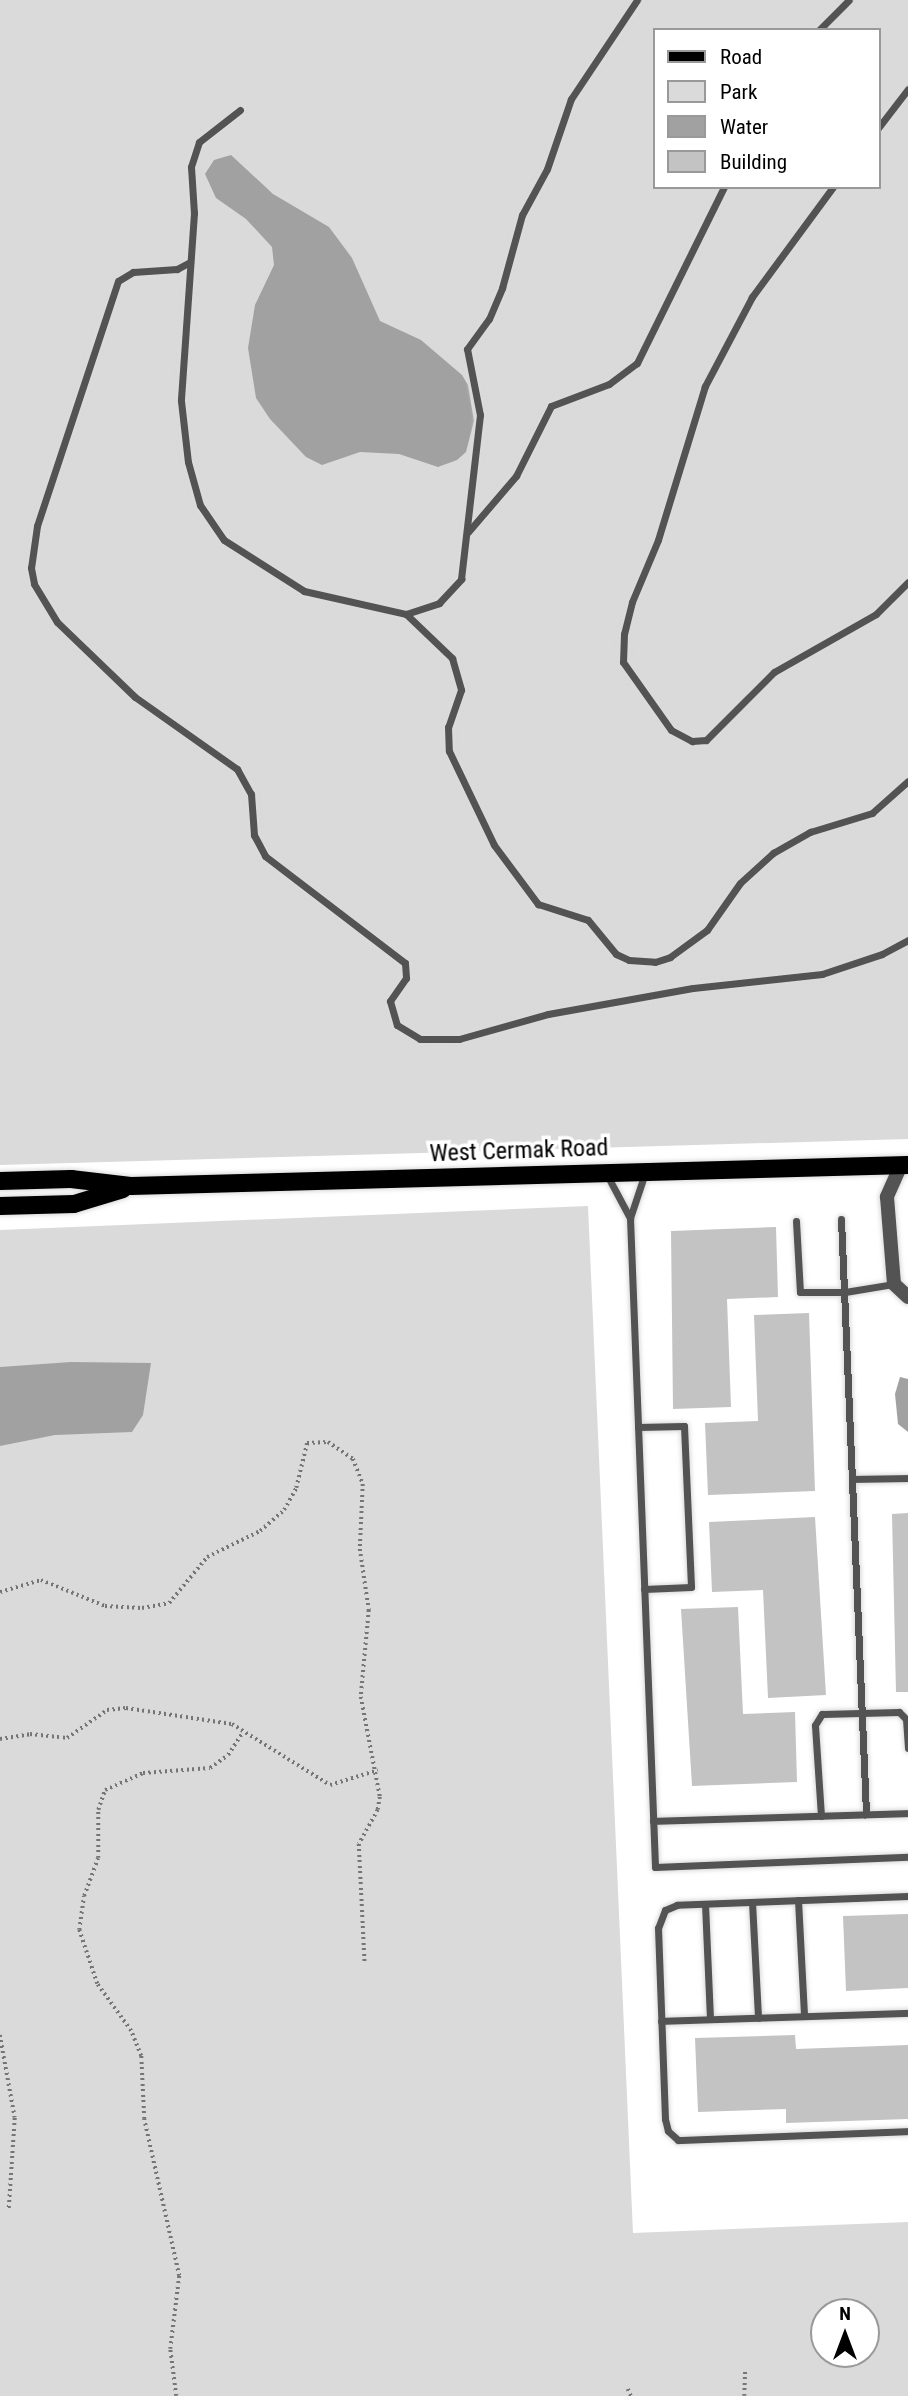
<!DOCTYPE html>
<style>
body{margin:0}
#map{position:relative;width:908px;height:2396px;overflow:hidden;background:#fff;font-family:"Roboto Condensed",sans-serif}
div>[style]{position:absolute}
.green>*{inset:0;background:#dadada}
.water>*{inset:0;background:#a1a1a1}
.building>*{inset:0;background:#c3c3c3}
.path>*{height:3.5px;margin-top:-1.75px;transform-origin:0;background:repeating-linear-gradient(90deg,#757575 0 2px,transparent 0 5.5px)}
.roads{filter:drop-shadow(0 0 2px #dbdbdb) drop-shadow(0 0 2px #dbdbdb)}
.service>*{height:7px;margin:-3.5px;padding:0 3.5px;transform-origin:3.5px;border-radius:3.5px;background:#535353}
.minor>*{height:14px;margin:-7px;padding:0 7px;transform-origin:7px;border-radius:7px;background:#535353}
.primary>*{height:18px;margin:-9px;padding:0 9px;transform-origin:9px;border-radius:9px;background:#000}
span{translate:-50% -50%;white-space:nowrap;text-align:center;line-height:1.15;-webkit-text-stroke:7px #fff;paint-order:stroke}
.street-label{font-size:24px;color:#000}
.legend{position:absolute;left:653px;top:28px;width:228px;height:161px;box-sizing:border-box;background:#fff;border:2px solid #999;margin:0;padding:9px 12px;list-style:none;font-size:21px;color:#000}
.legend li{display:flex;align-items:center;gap:14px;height:35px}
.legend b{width:35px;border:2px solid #999}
.north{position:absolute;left:810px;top:2298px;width:70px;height:70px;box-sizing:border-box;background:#fff;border:2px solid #999;border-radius:50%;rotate:0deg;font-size:19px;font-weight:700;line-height:28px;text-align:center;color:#000}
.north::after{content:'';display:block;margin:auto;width:24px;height:32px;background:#000;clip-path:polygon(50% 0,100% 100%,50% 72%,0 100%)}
</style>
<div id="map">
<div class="green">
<i style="clip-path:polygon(evenodd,0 0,908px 0,908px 1139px,0 1165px,0 0,654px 30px,878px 30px,878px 187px,654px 187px,654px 30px)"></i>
<i style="clip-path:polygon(evenodd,588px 1206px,633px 2233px,908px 2222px,908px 2396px,0 2396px,0 1230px,588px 1206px,824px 2312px,866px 2312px,866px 2354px,824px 2354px,824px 2312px)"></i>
</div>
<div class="water">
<i style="clip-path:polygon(231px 155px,273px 194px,329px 227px,352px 258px,380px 321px,421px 340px,462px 375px,468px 385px,474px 421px,466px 452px,457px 460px,438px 467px,399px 454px,360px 452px,322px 465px,306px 457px,270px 419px,256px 398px,248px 348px,255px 305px,274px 265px,272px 247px,246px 219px,216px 198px,205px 174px,214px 160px)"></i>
<i style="clip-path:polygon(71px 1362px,151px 1363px,143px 1415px,132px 1432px,55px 1435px,0 1446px,0 1367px)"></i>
<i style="clip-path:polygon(900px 1377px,908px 1379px,908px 1432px,898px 1424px,895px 1394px)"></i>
</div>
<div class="building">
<i style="clip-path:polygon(776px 1227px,778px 1297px,727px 1299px,731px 1407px,673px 1409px,671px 1231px)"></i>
<i style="clip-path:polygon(809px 1313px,815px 1491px,708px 1495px,705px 1423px,758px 1421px,754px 1315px)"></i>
<i style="clip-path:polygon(908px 1513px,908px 1692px,896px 1692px,892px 1514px)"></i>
<i style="clip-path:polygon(815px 1517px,826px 1695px,768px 1698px,763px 1590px,712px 1592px,709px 1522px)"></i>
<i style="clip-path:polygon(738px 1607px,743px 1714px,795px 1712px,797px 1782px,692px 1786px,681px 1609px)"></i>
<i style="clip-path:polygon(908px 1914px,908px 1988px,846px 1991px,843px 1916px)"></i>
<i style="clip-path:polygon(795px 2035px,796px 2049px,908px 2045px,908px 2119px,786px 2123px,786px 2109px,698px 2112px,695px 2038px)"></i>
</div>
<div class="path">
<i style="left:0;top:1592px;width:43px;rotate:-16.3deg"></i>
<i style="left:41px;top:1580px;width:69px;rotate:22.1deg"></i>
<i style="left:105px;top:1606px;width:37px;rotate:3deg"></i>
<i style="left:142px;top:1608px;width:27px;rotate:-10deg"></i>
<i style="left:169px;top:1603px;width:60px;rotate:-50.4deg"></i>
<i style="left:207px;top:1557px;width:59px;rotate:-26.1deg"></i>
<i style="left:260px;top:1531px;width:32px;rotate:-41deg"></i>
<i style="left:284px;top:1510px;width:25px;rotate:-61deg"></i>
<i style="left:296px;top:1488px;width:46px;rotate:-76.3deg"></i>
<i style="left:307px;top:1443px;width:21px;rotate:-3deg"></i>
<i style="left:328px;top:1442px;width:30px;rotate:34deg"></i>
<i style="left:353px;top:1459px;width:27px;rotate:68deg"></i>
<i style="left:363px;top:1484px;width:65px;rotate:92.6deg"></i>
<i style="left:360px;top:1549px;width:62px;rotate:81.6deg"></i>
<i style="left:369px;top:1610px;width:87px;rotate:95.3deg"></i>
<i style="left:361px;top:1697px;width:102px;rotate:79.2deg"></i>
<i style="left:380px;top:1797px;width:13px;rotate:99deg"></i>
<i style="left:378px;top:1810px;width:39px;rotate:119deg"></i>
<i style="left:359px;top:1844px;width:121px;rotate:87.2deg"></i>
<i style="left:0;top:1739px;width:30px;rotate:-9deg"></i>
<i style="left:30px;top:1734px;width:37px;rotate:6deg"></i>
<i style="left:67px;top:1738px;width:49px;rotate:-35deg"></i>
<i style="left:107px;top:1710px;width:19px;rotate:-6deg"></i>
<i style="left:126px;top:1708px;width:107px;rotate:8.6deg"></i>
<i style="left:232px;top:1724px;width:115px;rotate:31.9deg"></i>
<i style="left:330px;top:1785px;width:50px;rotate:-17.4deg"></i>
<i style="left:0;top:2035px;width:84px;rotate:79.8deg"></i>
<i style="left:15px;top:2118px;width:91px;rotate:93.8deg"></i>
<i style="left:628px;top:2389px;width:8px;rotate:67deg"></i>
<i style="left:176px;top:2396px;width:47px;rotate:-97.3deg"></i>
<i style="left:170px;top:2349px;width:74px;rotate:-83deg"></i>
<i style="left:179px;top:2276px;width:161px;rotate:-102.6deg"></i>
<i style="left:144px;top:2119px;width:63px;rotate:-92.7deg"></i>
<i style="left:141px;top:2056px;width:27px;rotate:-112deg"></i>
<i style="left:131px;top:2031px;width:58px;rotate:-125.9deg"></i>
<i style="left:97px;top:1984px;width:57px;rotate:-108.4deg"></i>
<i style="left:79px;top:1930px;width:34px;rotate:-82deg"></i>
<i style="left:84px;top:1896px;width:40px;rotate:-69.8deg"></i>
<i style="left:98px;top:1858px;width:48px;rotate:-90deg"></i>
<i style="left:98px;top:1810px;width:21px;rotate:-71deg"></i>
<i style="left:105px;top:1790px;width:42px;rotate:-24.1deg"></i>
<i style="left:143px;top:1773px;width:67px;rotate:-4.3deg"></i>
<i style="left:210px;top:1768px;width:22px;rotate:-36deg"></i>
<i style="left:228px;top:1755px;width:27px;rotate:-57deg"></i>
<i style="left:744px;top:2396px;width:24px;rotate:-88deg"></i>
</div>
<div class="roads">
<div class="service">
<i style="left:819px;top:30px;width:42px;rotate:-45deg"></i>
<i style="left:240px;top:110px;width:52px;rotate:142deg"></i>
<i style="left:199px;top:142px;width:26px;rotate:108deg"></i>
<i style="left:191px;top:167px;width:46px;rotate:86.3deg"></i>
<i style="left:194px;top:213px;width:188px;rotate:94deg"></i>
<i style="left:181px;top:401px;width:61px;rotate:83.5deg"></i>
<i style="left:188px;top:462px;width:45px;rotate:74.4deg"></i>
<i style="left:200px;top:505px;width:42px;rotate:55.6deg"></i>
<i style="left:224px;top:540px;width:95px;rotate:32.5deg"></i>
<i style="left:304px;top:591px;width:105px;rotate:12.7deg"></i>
<i style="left:406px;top:614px;width:64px;rotate:43.7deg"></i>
<i style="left:452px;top:658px;width:33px;rotate:74deg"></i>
<i style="left:461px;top:690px;width:39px;rotate:109deg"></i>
<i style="left:448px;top:727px;width:24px;rotate:88deg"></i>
<i style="left:449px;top:751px;width:104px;rotate:64.4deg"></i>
<i style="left:494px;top:845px;width:74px;rotate:53.3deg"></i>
<i style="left:538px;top:904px;width:52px;rotate:17.7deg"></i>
<i style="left:588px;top:920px;width:44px;rotate:50.5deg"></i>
<i style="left:616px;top:954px;width:14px;rotate:25deg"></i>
<i style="left:629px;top:960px;width:26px;rotate:4deg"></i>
<i style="left:655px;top:962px;width:16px;rotate:-18deg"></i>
<i style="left:670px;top:957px;width:46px;rotate:-36.1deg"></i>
<i style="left:707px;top:930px;width:57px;rotate:-54.9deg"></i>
<i style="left:740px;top:883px;width:45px;rotate:-42.3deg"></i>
<i style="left:773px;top:853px;width:43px;rotate:-29.6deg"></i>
<i style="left:810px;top:832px;width:65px;rotate:-17deg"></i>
<i style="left:872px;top:813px;width:48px;rotate:-41.6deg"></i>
<i style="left:878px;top:128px;width:49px;rotate:-52.4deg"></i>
<i style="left:833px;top:187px;width:137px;rotate:126.4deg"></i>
<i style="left:752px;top:297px;width:101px;rotate:117.8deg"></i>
<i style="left:705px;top:386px;width:161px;rotate:107deg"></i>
<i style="left:658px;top:540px;width:67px;rotate:112.8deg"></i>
<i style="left:632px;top:602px;width:33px;rotate:104deg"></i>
<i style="left:624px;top:634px;width:28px;rotate:92deg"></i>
<i style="left:623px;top:662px;width:83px;rotate:54.8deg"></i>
<i style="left:671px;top:730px;width:24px;rotate:28deg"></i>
<i style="left:692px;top:741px;width:14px;rotate:-4deg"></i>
<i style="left:706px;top:740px;width:96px;rotate:-45deg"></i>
<i style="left:774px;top:672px;width:117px;rotate:-29.6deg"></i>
<i style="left:876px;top:614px;width:45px;rotate:-45deg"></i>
<i style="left:190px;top:262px;width:15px;rotate:152deg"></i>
<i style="left:177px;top:269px;width:44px;rotate:176.1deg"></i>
<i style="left:133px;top:272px;width:17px;rotate:149deg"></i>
<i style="left:118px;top:281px;width:258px;rotate:108.3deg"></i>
<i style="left:37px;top:526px;width:42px;rotate:98.1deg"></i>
<i style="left:31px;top:568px;width:16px;rotate:79deg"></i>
<i style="left:34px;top:584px;width:44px;rotate:58.8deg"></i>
<i style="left:57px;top:622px;width:108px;rotate:43.9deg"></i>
<i style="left:135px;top:697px;width:125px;rotate:35.2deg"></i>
<i style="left:237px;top:769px;width:29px;rotate:61deg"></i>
<i style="left:251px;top:794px;width:41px;rotate:85.8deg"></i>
<i style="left:254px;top:835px;width:24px;rotate:62deg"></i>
<i style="left:265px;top:856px;width:176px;rotate:37.4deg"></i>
<i style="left:405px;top:963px;width:15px;rotate:86deg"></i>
<i style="left:406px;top:978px;width:28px;rotate:125deg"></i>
<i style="left:390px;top:1001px;width:25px;rotate:74deg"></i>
<i style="left:397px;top:1025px;width:27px;rotate:31deg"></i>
<i style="left:420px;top:1039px;width:39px"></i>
<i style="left:459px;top:1039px;width:92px;rotate:-15.7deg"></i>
<i style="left:548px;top:1014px;width:147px;rotate:-10.2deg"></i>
<i style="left:693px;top:988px;width:130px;rotate:-6.2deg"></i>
<i style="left:822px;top:974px;width:63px;rotate:-18.4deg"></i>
<i style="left:882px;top:954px;width:30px;rotate:-28deg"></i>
<i style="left:468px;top:532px;width:74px;rotate:-49.4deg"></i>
<i style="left:516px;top:476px;width:78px;rotate:-63.4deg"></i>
<i style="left:551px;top:406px;width:62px;rotate:-20.8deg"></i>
<i style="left:609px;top:384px;width:35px;rotate:-37deg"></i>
<i style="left:637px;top:363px;width:196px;rotate:-63.7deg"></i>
<i style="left:406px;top:614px;width:35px;rotate:-18deg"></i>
<i style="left:439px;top:603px;width:33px;rotate:-47deg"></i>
<i style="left:461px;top:579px;width:165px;rotate:-83.4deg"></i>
<i style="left:480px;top:415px;width:67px;rotate:-101.1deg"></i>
<i style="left:467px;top:349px;width:37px;rotate:-54deg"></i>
<i style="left:489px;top:319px;width:34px;rotate:-67deg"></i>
<i style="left:502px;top:288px;width:76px;rotate:-74.7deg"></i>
<i style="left:522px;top:215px;width:52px;rotate:-61.5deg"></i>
<i style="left:547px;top:169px;width:74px;rotate:-71.1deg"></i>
<i style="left:571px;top:99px;width:119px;rotate:-56.3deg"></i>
<i style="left:607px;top:1175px;width:49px;rotate:61.9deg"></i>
<i style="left:630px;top:1218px;width:649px;rotate:87.79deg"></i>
<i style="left:655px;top:1867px;width:253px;rotate:-2.3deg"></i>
<i style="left:630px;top:1218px;width:47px;rotate:-71.6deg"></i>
<i style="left:841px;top:1219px;width:596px;rotate:87.59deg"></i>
<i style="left:796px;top:1221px;width:71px;rotate:86.8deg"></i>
<i style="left:800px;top:1292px;width:45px"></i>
<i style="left:845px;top:1292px;width:50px;rotate:-9.3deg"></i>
<i style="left:638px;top:1427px;width:46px;rotate:-1.2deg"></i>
<i style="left:684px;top:1426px;width:161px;rotate:87.5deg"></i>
<i style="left:691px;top:1587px;width:47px;rotate:177.6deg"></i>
<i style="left:853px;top:1479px;width:55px;rotate:-1deg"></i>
<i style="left:821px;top:1816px;width:91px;rotate:-93.8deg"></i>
<i style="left:815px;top:1725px;width:13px;rotate:-58deg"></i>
<i style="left:822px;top:1714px;width:77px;rotate:-1.5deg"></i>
<i style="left:899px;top:1712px;width:10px;rotate:45deg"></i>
<i style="left:906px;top:1719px;width:29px;rotate:86deg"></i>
<i style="left:653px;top:1821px;width:255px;rotate:-1.8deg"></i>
<i style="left:908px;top:1896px;width:231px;rotate:177.8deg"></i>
<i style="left:677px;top:1905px;width:13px;rotate:157deg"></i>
<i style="left:665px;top:1910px;width:19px;rotate:111deg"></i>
<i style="left:658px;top:1928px;width:191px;rotate:87.9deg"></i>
<i style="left:665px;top:2119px;width:12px;rotate:76deg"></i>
<i style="left:668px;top:2131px;width:13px;rotate:42deg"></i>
<i style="left:678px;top:2140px;width:230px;rotate:-2.2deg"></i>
<i style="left:798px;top:1900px;width:116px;rotate:87deg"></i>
<i style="left:752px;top:1902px;width:116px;rotate:87deg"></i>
<i style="left:705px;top:1904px;width:115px;rotate:87.5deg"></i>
<i style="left:661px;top:2021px;width:247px;rotate:-1.9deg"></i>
</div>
<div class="minor">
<i style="left:901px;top:1165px;width:35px;rotate:114deg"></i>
<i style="left:887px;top:1197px;width:87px;rotate:85.4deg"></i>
<i style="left:894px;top:1284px;width:19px;rotate:43deg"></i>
</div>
<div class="primary">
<i style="left:0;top:1181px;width:71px;rotate:-1.6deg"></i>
<i style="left:71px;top:1179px;width:60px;rotate:6.7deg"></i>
<i style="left:131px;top:1186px;width:777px;rotate:-1.55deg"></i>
<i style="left:0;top:1206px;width:74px;rotate:-1.5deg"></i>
<i style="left:74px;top:1204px;width:51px;rotate:-17deg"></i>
</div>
</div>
<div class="street-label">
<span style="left:519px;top:1151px;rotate:-2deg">West Cermak Road</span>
</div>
<ul class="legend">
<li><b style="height:9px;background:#000"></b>Road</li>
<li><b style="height:19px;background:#dadada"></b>Park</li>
<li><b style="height:19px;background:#a1a1a1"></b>Water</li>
<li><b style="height:19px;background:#c3c3c3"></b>Building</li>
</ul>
<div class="north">N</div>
</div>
